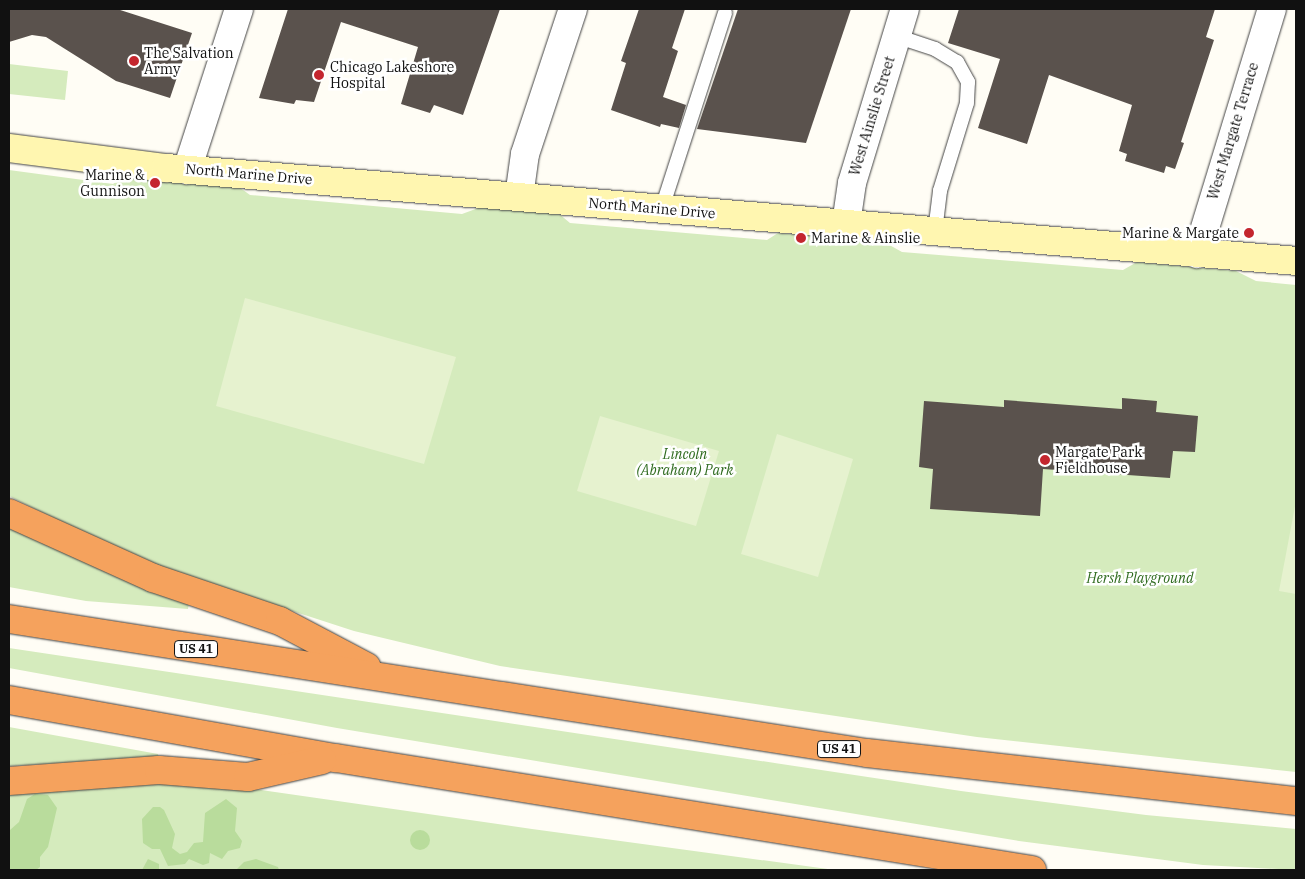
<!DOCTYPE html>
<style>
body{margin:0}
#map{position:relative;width:1305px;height:879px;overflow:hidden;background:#fffdf5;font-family:"IBM Plex Serif",serif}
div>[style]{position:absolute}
.green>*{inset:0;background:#d5ebbd}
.forest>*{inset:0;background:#b9dc9c}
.round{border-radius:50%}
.pitch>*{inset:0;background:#e6f2cf}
.building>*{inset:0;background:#5a524d}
.roads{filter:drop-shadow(0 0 1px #444) drop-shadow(0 0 1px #444)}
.lane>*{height:14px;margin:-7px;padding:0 7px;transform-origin:7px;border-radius:7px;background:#fff}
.street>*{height:28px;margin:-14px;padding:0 14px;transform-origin:14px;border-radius:14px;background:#fff}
.secondary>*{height:28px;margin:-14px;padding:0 14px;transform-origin:14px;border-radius:14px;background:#fff6b0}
.highway>*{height:28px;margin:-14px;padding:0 14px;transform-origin:14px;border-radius:14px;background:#f5a25d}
.dots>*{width:14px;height:14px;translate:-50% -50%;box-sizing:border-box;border:2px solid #fff;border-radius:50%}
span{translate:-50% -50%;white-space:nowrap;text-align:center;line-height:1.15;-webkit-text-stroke:5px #fff;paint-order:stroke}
.shield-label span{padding:1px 4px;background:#fff;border:1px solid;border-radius:4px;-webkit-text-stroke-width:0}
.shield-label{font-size:12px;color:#111;font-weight:700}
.poi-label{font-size:14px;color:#111}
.left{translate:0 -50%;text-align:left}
.right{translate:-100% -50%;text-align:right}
.street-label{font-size:14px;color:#111}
.park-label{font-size:14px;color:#2f6b1f;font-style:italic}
.frame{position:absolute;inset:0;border:10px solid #111;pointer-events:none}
</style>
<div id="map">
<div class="green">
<i style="clip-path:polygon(9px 64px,68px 71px,65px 100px,9px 94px)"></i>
<i style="clip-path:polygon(9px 170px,113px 184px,123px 177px,224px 185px,239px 187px,250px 195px,462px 214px,481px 207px,558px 213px,570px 223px,767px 240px,778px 233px,884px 242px,902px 252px,1123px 270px,1137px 262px,1236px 271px,1256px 281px,1296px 285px,1296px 772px,977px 737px,500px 666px,354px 631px,176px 573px,105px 544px,9px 496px)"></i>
<i style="clip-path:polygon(9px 526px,189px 603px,188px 609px,86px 601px,9px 587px)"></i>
<i style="clip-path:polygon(9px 648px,961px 791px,1146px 815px,1296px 829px,1296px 870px,1203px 865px,1019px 841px,337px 728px,9px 668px)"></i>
<i style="clip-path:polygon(9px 727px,158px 754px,159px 758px,9px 766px)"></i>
<i style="clip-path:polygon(199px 781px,532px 829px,835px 870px,9px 870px,9px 791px)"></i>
</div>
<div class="forest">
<i style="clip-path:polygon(35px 794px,48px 795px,57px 808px,48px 847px,40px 857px,40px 867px,36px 870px,9px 870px,10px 830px,19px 822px,27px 799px)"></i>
<i style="clip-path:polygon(226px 799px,237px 808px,235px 831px,242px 841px,240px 848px,228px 851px,222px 859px,210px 853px,209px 863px,203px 865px,189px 859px,185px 864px,168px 866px,160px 849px,152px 849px,143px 843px,142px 819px,153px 807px,160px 807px,164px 810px,175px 834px,172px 848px,180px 854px,187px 852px,194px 843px,203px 842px,205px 813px)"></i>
<i class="round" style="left:410px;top:830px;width:20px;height:20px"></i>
<i style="clip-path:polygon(148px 859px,159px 864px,159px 870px,142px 870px)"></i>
<i style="clip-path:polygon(256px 859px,278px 867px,279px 870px,236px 870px,244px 862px)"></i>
</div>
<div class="pitch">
<i style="clip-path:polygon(245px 298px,456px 357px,424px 464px,216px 406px)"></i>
<i style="clip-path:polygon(600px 416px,719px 451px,696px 526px,577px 491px)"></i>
<i style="clip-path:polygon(777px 434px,853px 459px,818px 577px,741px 554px)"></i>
<i style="clip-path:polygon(1296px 501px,1296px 594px,1279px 591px)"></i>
</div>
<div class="building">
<i style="clip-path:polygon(9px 9px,117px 9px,192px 33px,170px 98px,116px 81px,46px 37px,32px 35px,9px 42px)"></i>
<i style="clip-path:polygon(288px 9px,500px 9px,463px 115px,434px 105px,430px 113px,401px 104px,418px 47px,341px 22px,314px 102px,296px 100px,294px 104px,259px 98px)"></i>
<i style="clip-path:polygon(639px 9px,685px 9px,672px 48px,678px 51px,663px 97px,686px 105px,679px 128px,661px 124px,660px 127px,611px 110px,626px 63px,621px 61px)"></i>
<i style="clip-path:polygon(738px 9px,851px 9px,806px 143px,697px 129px)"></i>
<i style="clip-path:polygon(959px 9px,1215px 9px,1206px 37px,1214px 40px,1181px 142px,1184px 143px,1175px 169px,1166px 166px,1164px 173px,1125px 161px,1127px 154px,1119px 151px,1132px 105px,1049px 75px,1027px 144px,978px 128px,1000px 59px,948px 43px)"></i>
<i style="clip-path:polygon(1122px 398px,1157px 401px,1156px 412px,1198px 416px,1195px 452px,1173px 451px,1170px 478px,1043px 469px,1040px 516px,930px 509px,933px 469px,919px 467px,924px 401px,1004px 407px,1004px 400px,1122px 409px)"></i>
</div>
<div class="roads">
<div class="lane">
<i style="left:896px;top:36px;width:41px;rotate:18.4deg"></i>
<i style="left:935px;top:49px;width:26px;rotate:31deg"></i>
<i style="left:957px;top:62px;width:23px;rotate:61deg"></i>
<i style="left:968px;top:82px;width:21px;rotate:93deg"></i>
<i style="left:967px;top:103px;width:92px;rotate:107.1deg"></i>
<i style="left:940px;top:191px;width:39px;rotate:97deg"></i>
<i style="left:662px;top:208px;width:205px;rotate:-72.1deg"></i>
</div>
<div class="street">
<i style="left:187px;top:170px;width:169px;rotate:-72.1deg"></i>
<i style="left:519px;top:197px;width:43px;rotate:-82.1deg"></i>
<i style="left:525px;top:154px;width:153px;rotate:-71.7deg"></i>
<i style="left:846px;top:224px;width:41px;rotate:-81.7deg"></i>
<i style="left:852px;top:183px;width:182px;rotate:-73.1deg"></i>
<i style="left:1197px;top:254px;width:256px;rotate:-73deg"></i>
</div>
<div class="secondary">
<i style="left:9px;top:148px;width:158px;rotate:7.3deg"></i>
<i style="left:166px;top:168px;width:1134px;rotate:4.7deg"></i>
</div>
<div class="highway">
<i style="left:9px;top:513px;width:158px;rotate:24.3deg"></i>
<i style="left:153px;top:578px;width:134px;rotate:18.7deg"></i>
<i style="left:280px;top:621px;width:98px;rotate:27.9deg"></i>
<i style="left:9px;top:619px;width:868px;rotate:8.88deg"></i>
<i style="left:867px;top:753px;width:432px;rotate:6.4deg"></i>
<i style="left:9px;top:700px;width:332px;rotate:10.1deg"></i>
<i style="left:336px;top:758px;width:705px;rotate:9.14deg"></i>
<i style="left:9px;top:781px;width:150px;rotate:-4.2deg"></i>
<i style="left:159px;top:770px;width:89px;rotate:4.5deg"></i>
<i style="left:248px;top:777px;width:76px;rotate:-12.9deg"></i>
</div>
</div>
<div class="dots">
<i style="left:134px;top:61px;background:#c4262e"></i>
<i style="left:319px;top:75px;background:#c4262e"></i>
<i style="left:155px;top:183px;background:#c4262e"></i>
<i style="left:1249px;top:233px;background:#c4262e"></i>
<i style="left:801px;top:238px;background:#c4262e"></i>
<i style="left:1045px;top:460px;background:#c4262e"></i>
</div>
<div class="shield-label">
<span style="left:196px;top:649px">US 41</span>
<span style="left:839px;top:749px">US 41</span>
</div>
<div class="poi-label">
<span class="left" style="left:144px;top:61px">The Salvation<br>Army</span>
<span class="left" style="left:330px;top:75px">Chicago Lakeshore<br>Hospital</span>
<span class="right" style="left:145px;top:183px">Marine &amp;<br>Gunnison</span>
<span class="right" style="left:1239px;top:233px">Marine &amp; Margate</span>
<span class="left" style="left:811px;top:238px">Marine &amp; Ainslie</span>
<span class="left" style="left:1055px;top:460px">Margate Park<br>Fieldhouse</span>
</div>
<div class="street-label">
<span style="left:872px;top:116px;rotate:-73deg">West Ainslie Street</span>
<span style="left:1233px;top:131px;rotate:-73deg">West Margate Terrace</span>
<span style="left:249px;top:174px;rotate:5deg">North Marine Drive</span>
<span style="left:652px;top:208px;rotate:5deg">North Marine Drive</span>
</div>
<div class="park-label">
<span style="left:685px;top:462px">Lincoln<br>(Abraham) Park</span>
<span style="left:1140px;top:578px">Hersh Playground</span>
</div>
<div class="frame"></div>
</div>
